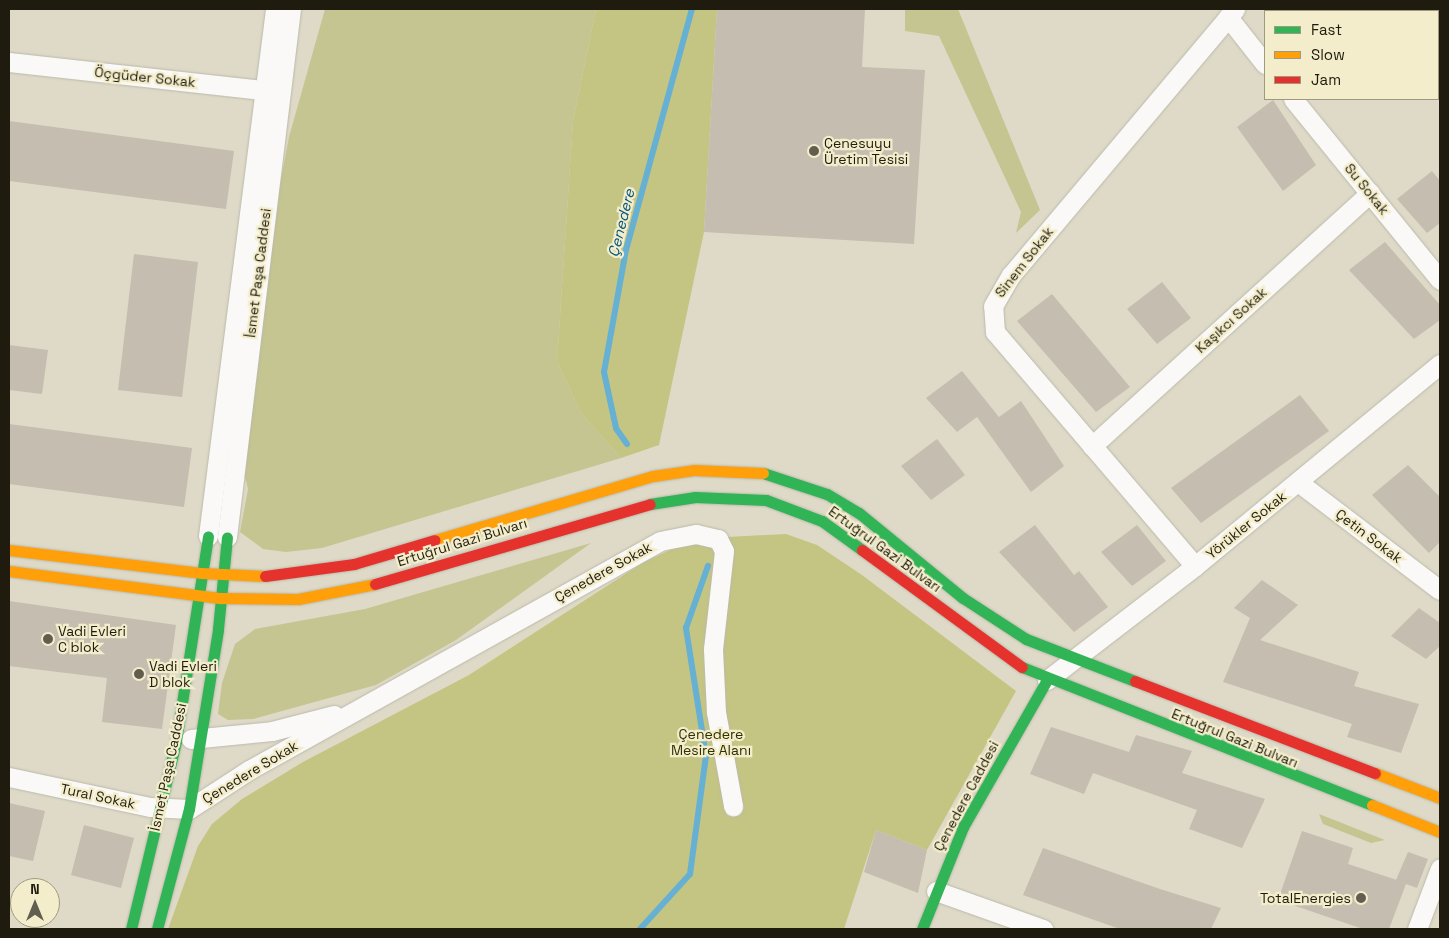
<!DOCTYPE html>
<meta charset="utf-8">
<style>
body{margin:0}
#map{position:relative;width:1449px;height:938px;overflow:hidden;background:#dedac7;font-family:"Space Grotesk",sans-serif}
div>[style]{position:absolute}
.green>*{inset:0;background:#c4c591}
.forest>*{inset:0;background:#c4c582}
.stream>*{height:6px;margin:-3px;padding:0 3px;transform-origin:3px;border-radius:3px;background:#66b0d4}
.building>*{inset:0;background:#c4bdb0}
.roads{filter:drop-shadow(0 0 1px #bbb9ab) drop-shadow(0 0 1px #bbb9ab)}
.street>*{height:19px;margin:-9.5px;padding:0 9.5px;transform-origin:9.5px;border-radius:9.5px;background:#faf9f7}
.fast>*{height:11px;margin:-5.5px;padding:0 5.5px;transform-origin:5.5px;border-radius:5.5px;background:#30b455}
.slow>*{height:11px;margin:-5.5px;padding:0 5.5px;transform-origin:5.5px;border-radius:5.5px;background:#ff9f0a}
.jam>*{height:11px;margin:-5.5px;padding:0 5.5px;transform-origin:5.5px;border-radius:5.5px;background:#e5322d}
.dots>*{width:14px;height:14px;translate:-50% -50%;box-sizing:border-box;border:2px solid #f4edcb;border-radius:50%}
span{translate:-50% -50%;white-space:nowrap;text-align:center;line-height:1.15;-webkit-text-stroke:4.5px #f4edcb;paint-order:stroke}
.street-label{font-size:14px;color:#1f1c0f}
.poi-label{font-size:14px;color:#1f1c0f}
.left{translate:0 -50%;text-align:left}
.right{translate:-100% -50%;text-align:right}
.park-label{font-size:14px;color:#2e3002}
.water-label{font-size:15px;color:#055981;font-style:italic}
.frame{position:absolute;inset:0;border:10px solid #1f1c0f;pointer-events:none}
.legend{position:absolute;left:1264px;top:10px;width:175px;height:90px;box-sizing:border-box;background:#f4edcb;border:1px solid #9f9980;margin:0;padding:6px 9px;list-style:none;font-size:15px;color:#1f1c0f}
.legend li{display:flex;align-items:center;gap:10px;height:25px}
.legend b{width:25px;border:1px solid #9f9980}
.north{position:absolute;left:10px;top:878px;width:50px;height:50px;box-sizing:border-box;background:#f4edcb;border:1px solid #9f9980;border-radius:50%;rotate:0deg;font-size:14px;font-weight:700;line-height:20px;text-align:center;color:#1f1c0f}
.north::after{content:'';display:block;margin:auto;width:18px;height:22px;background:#625e4f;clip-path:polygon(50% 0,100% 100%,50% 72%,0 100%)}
</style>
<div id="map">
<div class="green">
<i style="clip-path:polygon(325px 9px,596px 9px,573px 121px,557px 361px,581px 413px,621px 458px,322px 548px,286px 552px,263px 549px,240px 532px,248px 489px,241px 461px,268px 249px,289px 137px)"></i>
<i style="clip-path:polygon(905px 9px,958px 9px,1040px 210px,1016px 233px,1021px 212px,939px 36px,905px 31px)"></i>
<i style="clip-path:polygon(591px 543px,456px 640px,376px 685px,253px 719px,228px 720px,218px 714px,222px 683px,235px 644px,255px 629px,365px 609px)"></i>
<i style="clip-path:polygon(1319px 814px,1385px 840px,1371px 843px,1323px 824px)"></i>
</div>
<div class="forest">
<i style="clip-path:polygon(596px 9px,717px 9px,704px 232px,659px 445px,621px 458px,581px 413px,557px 361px,573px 121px)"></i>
<i style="clip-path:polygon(786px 534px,817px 545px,862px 575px,1016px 691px,927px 850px,876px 830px,844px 929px,168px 929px,198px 846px,212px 824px,242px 799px,303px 762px,469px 675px,644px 562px,681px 545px,727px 537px)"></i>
</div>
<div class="stream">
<i style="left:627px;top:444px;width:19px;rotate:-125deg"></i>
<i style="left:616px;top:428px;width:57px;rotate:-102.1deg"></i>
<i style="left:604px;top:372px;width:124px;rotate:-79.8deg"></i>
<i style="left:626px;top:250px;width:250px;rotate:-74.7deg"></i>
<i style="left:640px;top:929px;width:74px;rotate:-47.7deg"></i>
<i style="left:690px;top:874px;width:119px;rotate:-82.3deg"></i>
<i style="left:706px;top:756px;width:130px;rotate:-98.9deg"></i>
<i style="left:686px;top:628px;width:66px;rotate:-70.5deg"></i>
</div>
<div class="building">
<i style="clip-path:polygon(717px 9px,865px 9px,862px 67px,925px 70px,914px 244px,704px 232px)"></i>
<i style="clip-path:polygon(1273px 100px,1316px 165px,1283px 191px,1237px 127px)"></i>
<i style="clip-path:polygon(9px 121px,234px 151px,226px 209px,9px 181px)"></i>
<i style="clip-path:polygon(1432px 171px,1440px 181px,1440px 223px,1427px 233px,1397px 199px)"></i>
<i style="clip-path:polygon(1385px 242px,1440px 305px,1440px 320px,1414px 339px,1349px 270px)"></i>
<i style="clip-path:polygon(134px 254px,198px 262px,182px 397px,118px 390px)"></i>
<i style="clip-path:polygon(1162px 282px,1191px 318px,1157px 344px,1127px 309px)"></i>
<i style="clip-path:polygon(1052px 294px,1130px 387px,1096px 412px,1017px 321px)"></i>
<i style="clip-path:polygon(9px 345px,48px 350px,42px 394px,9px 390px)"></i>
<i style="clip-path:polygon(962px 371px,999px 417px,1021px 401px,1064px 466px,1031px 492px,977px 417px,957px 432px,926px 398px)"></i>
<i style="clip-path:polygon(1300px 395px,1329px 431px,1201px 523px,1171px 488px)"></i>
<i style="clip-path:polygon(9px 424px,192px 448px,184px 507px,9px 484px)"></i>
<i style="clip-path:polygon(937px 439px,965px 475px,931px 500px,901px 466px)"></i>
<i style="clip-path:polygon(1408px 465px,1440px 497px,1440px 542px,1429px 553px,1372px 495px)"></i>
<i style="clip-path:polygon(1035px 525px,1074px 575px,1079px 571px,1108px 607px,1074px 632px,999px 552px)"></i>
<i style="clip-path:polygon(1137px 525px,1166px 561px,1132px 586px,1101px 552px)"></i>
<i style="clip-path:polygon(1262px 580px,1298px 605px,1260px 640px,1359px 672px,1354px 686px,1419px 704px,1401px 753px,1347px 737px,1352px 724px,1223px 682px,1250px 618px,1234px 608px)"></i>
<i style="clip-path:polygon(9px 601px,176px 625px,162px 729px,102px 722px,107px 678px,9px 666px)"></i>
<i style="clip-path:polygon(1419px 608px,1440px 623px,1440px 646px,1426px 659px,1391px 636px)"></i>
<i style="clip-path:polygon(1051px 727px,1129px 752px,1136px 735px,1192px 751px,1182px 773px,1265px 799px,1242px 848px,1189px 829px,1197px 810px,1093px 773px,1084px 794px,1030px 774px)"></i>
<i style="clip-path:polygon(9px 803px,45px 811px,33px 861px,9px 856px)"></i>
<i style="clip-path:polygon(84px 825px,134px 838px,121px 888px,71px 875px)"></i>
<i style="clip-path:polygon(876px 830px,927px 850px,918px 893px,864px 872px)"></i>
<i style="clip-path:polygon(1302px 831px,1353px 848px,1348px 864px,1400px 881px,1396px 880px,1408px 852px,1428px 859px,1417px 888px,1406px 884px,1389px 929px,1363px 929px,1278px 900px)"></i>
<i style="clip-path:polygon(1043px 848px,1160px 889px,1221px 908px,1211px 929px,1120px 929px,1023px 895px)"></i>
</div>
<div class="roads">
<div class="street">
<i style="left:1228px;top:17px;width:60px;rotate:51.8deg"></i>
<i style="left:9px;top:62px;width:257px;rotate:6.3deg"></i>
<i style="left:264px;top:90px;width:12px;rotate:-20deg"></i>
<i style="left:1293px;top:99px;width:233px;rotate:50.9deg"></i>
<i style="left:1092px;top:446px;width:376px;rotate:-42.3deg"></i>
<i style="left:1298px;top:482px;width:178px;rotate:37.3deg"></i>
<i style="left:208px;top:536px;width:531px;rotate:-82.75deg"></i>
<i style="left:227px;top:537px;width:532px;rotate:-83.09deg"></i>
<i style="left:1195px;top:566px;width:308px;rotate:-130.5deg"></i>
<i style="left:995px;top:332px;width:26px;rotate:-94deg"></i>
<i style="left:993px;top:306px;width:36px;rotate:-60deg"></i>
<i style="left:1011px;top:275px;width:348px;rotate:-49.9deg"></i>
<i style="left:1047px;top:680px;width:187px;rotate:-37.6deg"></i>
<i style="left:1195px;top:566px;width:318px;rotate:-39.5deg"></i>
<i style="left:191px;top:739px;width:81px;rotate:-5.6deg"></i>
<i style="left:272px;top:731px;width:64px;rotate:-14.5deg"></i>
<i style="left:9px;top:777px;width:144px;rotate:12deg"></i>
<i style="left:150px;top:807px;width:39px;rotate:3deg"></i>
<i style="left:189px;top:809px;width:72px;rotate:-33deg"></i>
<i style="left:249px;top:770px;width:470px;rotate:-29.1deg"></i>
<i style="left:660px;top:541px;width:37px;rotate:-11deg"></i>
<i style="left:696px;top:534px;width:23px;rotate:13deg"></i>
<i style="left:718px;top:539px;width:13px;rotate:63deg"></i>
<i style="left:724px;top:551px;width:99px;rotate:96.4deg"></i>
<i style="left:713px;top:649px;width:63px;rotate:87.3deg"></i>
<i style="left:716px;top:712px;width:96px;rotate:79.7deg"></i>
<i style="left:936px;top:891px;width:114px;rotate:19.6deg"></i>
<i style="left:1417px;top:929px;width:65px;rotate:-69.3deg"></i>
</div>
<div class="fast">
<i style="left:763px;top:473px;width:67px;rotate:18.2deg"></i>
<i style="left:827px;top:494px;width:37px;rotate:31deg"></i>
<i style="left:859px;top:513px;width:134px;rotate:39.3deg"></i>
<i style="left:963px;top:598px;width:75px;rotate:33.1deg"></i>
<i style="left:1026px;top:639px;width:117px;rotate:21.1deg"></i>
<i style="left:650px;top:504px;width:46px;rotate:-8.8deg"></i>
<i style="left:695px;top:497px;width:71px;rotate:2.4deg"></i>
<i style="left:766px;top:500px;width:60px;rotate:20.6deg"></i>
<i style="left:822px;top:521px;width:49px;rotate:35.9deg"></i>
<i style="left:1022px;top:667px;width:376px;rotate:21.5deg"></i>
<i style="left:131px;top:929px;width:193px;rotate:-76.5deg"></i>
<i style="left:176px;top:741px;width:207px;rotate:-81.1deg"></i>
<i style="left:157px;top:929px;width:124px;rotate:-75.1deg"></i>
<i style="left:189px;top:809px;width:182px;rotate:-80.8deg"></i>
<i style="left:218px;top:629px;width:92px;rotate:-84.4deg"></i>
<i style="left:922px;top:929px;width:110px;rotate:-68.1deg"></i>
<i style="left:963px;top:827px;width:169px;rotate:-60.3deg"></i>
</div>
<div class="slow">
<i style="left:435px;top:540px;width:227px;rotate:-16.4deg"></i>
<i style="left:653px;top:476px;width:41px;rotate:-8.3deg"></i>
<i style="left:694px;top:470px;width:69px;rotate:2.5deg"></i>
<i style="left:9px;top:550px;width:193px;rotate:6.8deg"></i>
<i style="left:201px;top:573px;width:64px;rotate:2.7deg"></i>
<i style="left:9px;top:571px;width:214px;rotate:7.3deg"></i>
<i style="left:221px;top:598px;width:77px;rotate:0.7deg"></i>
<i style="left:298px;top:599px;width:78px;rotate:-11deg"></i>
<i style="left:1375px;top:773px;width:70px;rotate:21deg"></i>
<i style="left:1372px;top:805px;width:73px;rotate:21.7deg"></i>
</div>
<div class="jam">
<i style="left:862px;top:550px;width:198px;rotate:36.2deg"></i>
<i style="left:265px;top:576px;width:90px;rotate:-7.7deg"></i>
<i style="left:354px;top:564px;width:84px;rotate:-16.5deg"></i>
<i style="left:375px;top:584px;width:286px;rotate:-16.2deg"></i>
<i style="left:1135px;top:681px;width:257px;rotate:21deg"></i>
</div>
</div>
<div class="dots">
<i style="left:814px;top:151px;background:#625e4f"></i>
<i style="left:48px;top:639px;background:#625e4f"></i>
<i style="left:139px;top:674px;background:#625e4f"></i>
<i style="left:1361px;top:898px;background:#625e4f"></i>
</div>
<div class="street-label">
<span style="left:145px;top:77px;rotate:6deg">Öçgüder Sokak</span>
<span style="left:1367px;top:189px;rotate:51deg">Su Sokak</span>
<span style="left:1024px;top:262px;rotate:-52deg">Sinem Sokak</span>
<span style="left:258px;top:273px;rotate:-83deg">İsmet Paşa Caddesi</span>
<span style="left:1231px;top:320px;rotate:-42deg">Kaşıkcı Sokak</span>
<span style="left:1246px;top:525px;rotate:-39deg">Yörükler Sokak</span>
<span style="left:1369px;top:536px;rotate:37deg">Çetin Sokak</span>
<span style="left:462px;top:542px;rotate:-17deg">Ertuğrul Gazi Bulvarı</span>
<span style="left:885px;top:549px;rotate:36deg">Ertuğrul Gazi Bulvarı</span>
<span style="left:603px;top:572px;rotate:-29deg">Çenedere Sokak</span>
<span style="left:1235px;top:738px;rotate:22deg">Ertuğrul Gazi Bulvarı</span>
<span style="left:168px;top:767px;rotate:-78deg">İsmet Paşa Caddesi</span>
<span style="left:250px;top:772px;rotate:-31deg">Çenedere Sokak</span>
<span style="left:98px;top:796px;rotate:12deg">Tural Sokak</span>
<span style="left:966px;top:796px;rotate:-62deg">Çenedere Caddesi</span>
</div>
<div class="poi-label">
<span class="left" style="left:824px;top:151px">Çenesuyu<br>Üretim Tesisi</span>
<span class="left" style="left:58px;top:639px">Vadi Evleri<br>C blok</span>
<span class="left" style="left:149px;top:674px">Vadi Evleri<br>D blok</span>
<span class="right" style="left:1351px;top:898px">TotalEnergies</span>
</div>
<div class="park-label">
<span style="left:711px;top:742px">Çenedere<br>Mesire Alanı</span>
</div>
<div class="water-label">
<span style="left:621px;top:223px;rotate:-76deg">Çenedere</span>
</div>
<div class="frame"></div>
<ul class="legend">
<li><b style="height:6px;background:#30b455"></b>Fast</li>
<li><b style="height:6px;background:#ff9f0a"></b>Slow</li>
<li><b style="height:6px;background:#e5322d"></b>Jam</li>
</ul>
<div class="north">N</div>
</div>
